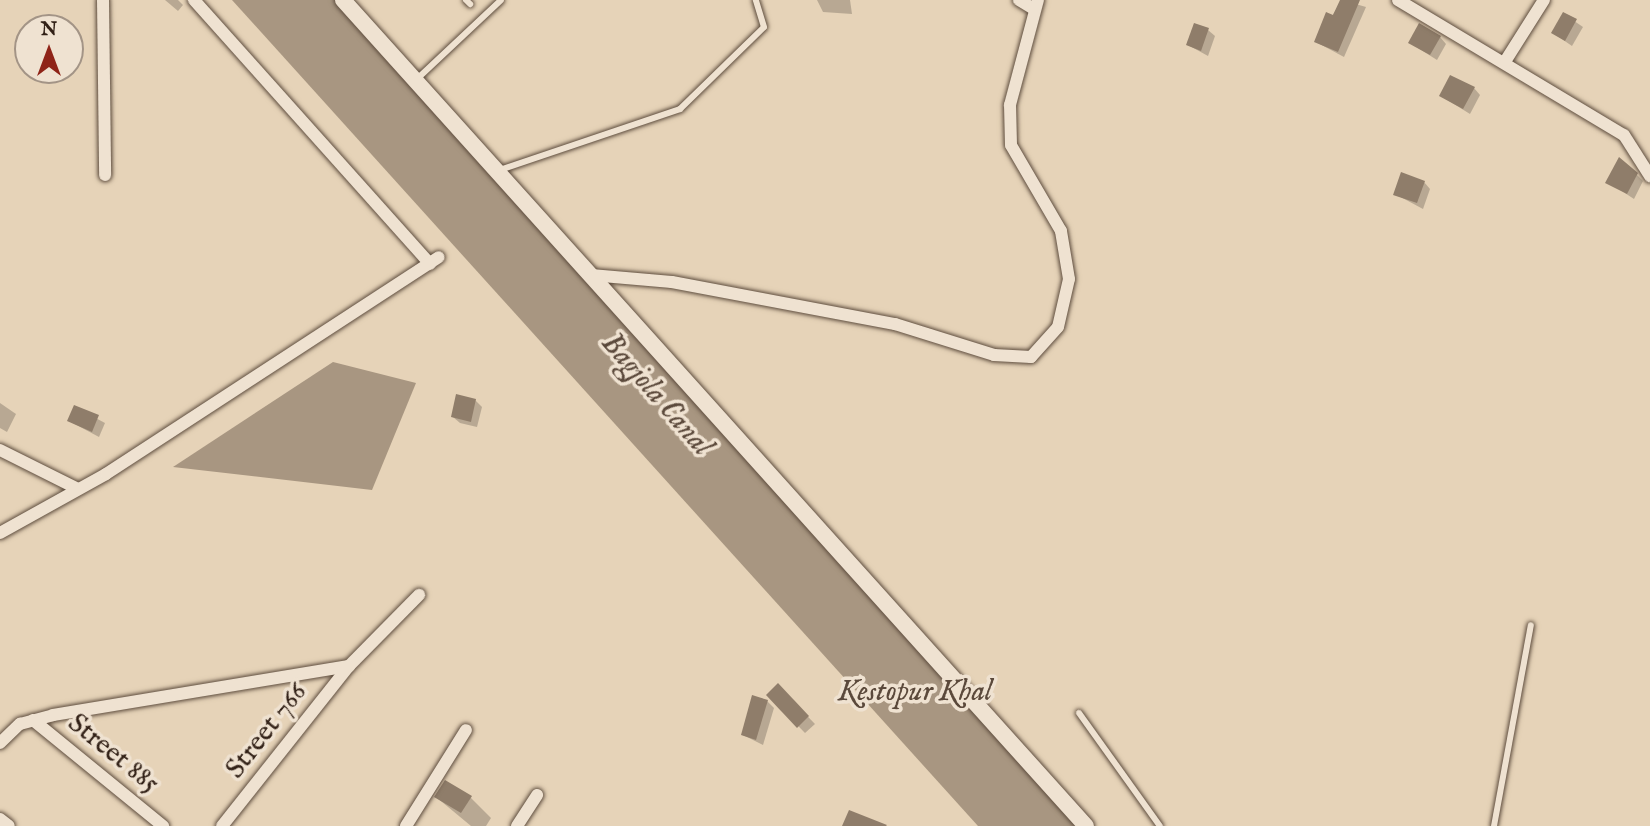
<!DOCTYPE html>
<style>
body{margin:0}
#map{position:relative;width:1650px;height:826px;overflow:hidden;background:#e6d3b8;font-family:"IM FELL English",serif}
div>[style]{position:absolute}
.water>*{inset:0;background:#a89681}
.shadow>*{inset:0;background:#0003}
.building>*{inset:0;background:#8f7d6a}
.roads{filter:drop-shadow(0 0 2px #5e4d3e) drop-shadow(0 0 2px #5e4d3e)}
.service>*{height:6px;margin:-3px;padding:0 3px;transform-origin:3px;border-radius:3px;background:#efe2d1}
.minor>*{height:12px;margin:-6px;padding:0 6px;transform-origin:6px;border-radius:6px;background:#efe2d1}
.tertiary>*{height:16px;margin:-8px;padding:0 8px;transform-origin:8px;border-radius:8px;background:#efe2d1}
span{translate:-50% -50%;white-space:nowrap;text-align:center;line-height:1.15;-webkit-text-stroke:7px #efe2d1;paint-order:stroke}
.street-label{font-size:28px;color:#312016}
.water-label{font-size:30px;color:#5b493b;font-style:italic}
.north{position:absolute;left:14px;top:14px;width:70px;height:70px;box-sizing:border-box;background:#efe2d1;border:2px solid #a39486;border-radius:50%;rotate:0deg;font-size:19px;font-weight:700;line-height:28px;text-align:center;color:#312016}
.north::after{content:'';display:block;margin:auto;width:24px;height:32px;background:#8f2418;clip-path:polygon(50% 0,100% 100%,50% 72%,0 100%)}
</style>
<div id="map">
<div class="water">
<i style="clip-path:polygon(232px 0,347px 0,1094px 826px,978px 826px)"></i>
<i style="clip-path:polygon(333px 362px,416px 383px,372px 490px,173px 467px)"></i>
</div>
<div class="shadow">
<i style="clip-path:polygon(165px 0,178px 0,183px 5px,178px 11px)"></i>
<i style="clip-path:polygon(817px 0,850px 0,852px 14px,823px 12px)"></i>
<i style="clip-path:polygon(1342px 0,1366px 7px,1344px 57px,1316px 42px)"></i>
<i style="clip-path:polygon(1564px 14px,1583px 27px,1572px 46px,1553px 33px)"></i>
<i style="clip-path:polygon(1208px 30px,1215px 36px,1208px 56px,1188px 45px)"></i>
<i style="clip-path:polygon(1440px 37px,1446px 44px,1437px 60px,1410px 43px)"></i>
<i style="clip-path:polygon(1474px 88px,1480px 95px,1470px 114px,1441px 96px)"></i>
<i style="clip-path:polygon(1636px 174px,1643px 181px,1634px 199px,1608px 182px)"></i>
<i style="clip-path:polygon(1424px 182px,1430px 189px,1423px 209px,1395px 194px)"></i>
<i style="clip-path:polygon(475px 400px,482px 407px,477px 427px,460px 423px,453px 417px)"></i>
<i style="clip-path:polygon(0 403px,16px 414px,7px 432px,0 428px)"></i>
<i style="clip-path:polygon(75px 407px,105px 423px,99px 437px,69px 421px)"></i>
<i style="clip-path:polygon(778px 686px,815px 724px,805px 733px,768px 695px)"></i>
<i style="clip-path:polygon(767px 701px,774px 708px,763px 745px,743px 735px)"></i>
<i style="clip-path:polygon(436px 797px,471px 798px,491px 818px,486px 826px,471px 826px)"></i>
</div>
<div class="building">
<i style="clip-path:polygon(1340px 0,1360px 0,1338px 52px,1314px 42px,1326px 12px,1333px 15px)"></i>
<i style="clip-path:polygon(1563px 12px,1577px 19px,1565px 41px,1551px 33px)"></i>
<i style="clip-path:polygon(1194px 23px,1209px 28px,1201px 51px,1186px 45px)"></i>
<i style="clip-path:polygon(1419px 23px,1441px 36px,1430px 55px,1408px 43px)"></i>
<i style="clip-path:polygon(1450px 75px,1475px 87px,1463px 109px,1439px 96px)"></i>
<i style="clip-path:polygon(1619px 157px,1638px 173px,1627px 194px,1605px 183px)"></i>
<i style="clip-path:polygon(1401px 172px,1425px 181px,1417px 203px,1393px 195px)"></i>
<i style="clip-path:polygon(456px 394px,476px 399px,471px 422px,451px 417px)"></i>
<i style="clip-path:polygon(74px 405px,99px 415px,92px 432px,67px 421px)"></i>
<i style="clip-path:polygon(778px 683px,809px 716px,797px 728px,766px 695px)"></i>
<i style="clip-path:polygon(752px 695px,768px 700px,756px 740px,741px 735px)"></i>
<i style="clip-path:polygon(445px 780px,472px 796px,461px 813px,434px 797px)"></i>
<i style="clip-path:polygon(849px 810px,887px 825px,886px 826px,842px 826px)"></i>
</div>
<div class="roads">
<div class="service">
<i style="left:466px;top:0;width:6px;rotate:45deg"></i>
<i style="left:417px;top:79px;width:115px;rotate:-43.2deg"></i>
<i style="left:500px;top:170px;width:190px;rotate:-18.7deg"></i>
<i style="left:680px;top:109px;width:117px;rotate:-44.3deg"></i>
<i style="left:764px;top:27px;width:28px;rotate:-107deg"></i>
<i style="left:1079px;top:713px;width:139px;rotate:54.4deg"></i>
<i style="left:1494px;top:826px;width:204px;rotate:-79.6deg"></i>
</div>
<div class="minor">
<i style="left:103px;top:0;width:175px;rotate:89.3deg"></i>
<i style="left:194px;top:0;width:354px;rotate:48.2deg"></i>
<i style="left:1019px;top:0;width:17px;rotate:31deg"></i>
<i style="left:1398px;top:0;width:263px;rotate:30.9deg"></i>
<i style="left:1624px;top:135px;width:49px;rotate:57.6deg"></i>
<i style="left:1506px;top:60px;width:71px;rotate:-57.7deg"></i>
<i style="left:591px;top:275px;width:81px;rotate:4.9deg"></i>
<i style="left:672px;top:282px;width:227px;rotate:10.7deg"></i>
<i style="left:895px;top:324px;width:104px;rotate:17.4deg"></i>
<i style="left:994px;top:355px;width:37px;rotate:3deg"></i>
<i style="left:1031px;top:357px;width:40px;rotate:-48deg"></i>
<i style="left:1058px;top:327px;width:49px;rotate:-77.1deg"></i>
<i style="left:1069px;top:279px;width:49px;rotate:-99.5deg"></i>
<i style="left:1061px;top:231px;width:99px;rotate:-120.2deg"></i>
<i style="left:1011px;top:145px;width:40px;rotate:-91.4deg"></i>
<i style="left:1010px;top:105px;width:109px;rotate:-75.1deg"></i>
<i style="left:0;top:450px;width:87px;rotate:26.6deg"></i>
<i style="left:0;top:533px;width:121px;rotate:-29.1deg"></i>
<i style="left:106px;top:474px;width:397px;rotate:-33.1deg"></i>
<i style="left:33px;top:720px;width:168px;rotate:39.2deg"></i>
<i style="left:0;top:743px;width:28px;rotate:-44deg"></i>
<i style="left:20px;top:724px;width:34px;rotate:-15deg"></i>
<i style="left:53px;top:715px;width:300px;rotate:-9.4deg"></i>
<i style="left:349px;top:666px;width:100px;rotate:-45.4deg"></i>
<i style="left:0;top:819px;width:11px;rotate:38deg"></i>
<i style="left:222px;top:826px;width:204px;rotate:-51.6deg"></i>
<i style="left:406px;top:826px;width:113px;rotate:-58deg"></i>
<i style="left:517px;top:826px;width:37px;rotate:-57deg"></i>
</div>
<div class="tertiary">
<i style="left:343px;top:0;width:1111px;rotate:48.03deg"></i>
</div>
</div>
<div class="street-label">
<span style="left:267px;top:731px;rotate:-52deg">Street 766</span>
<span style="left:113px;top:754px;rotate:39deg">Street 885</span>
</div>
<div class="water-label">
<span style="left:656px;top:395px;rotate:49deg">Bagjola Canal</span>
<span style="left:915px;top:692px">Kestopur Khal</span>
</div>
<div class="north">N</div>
</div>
